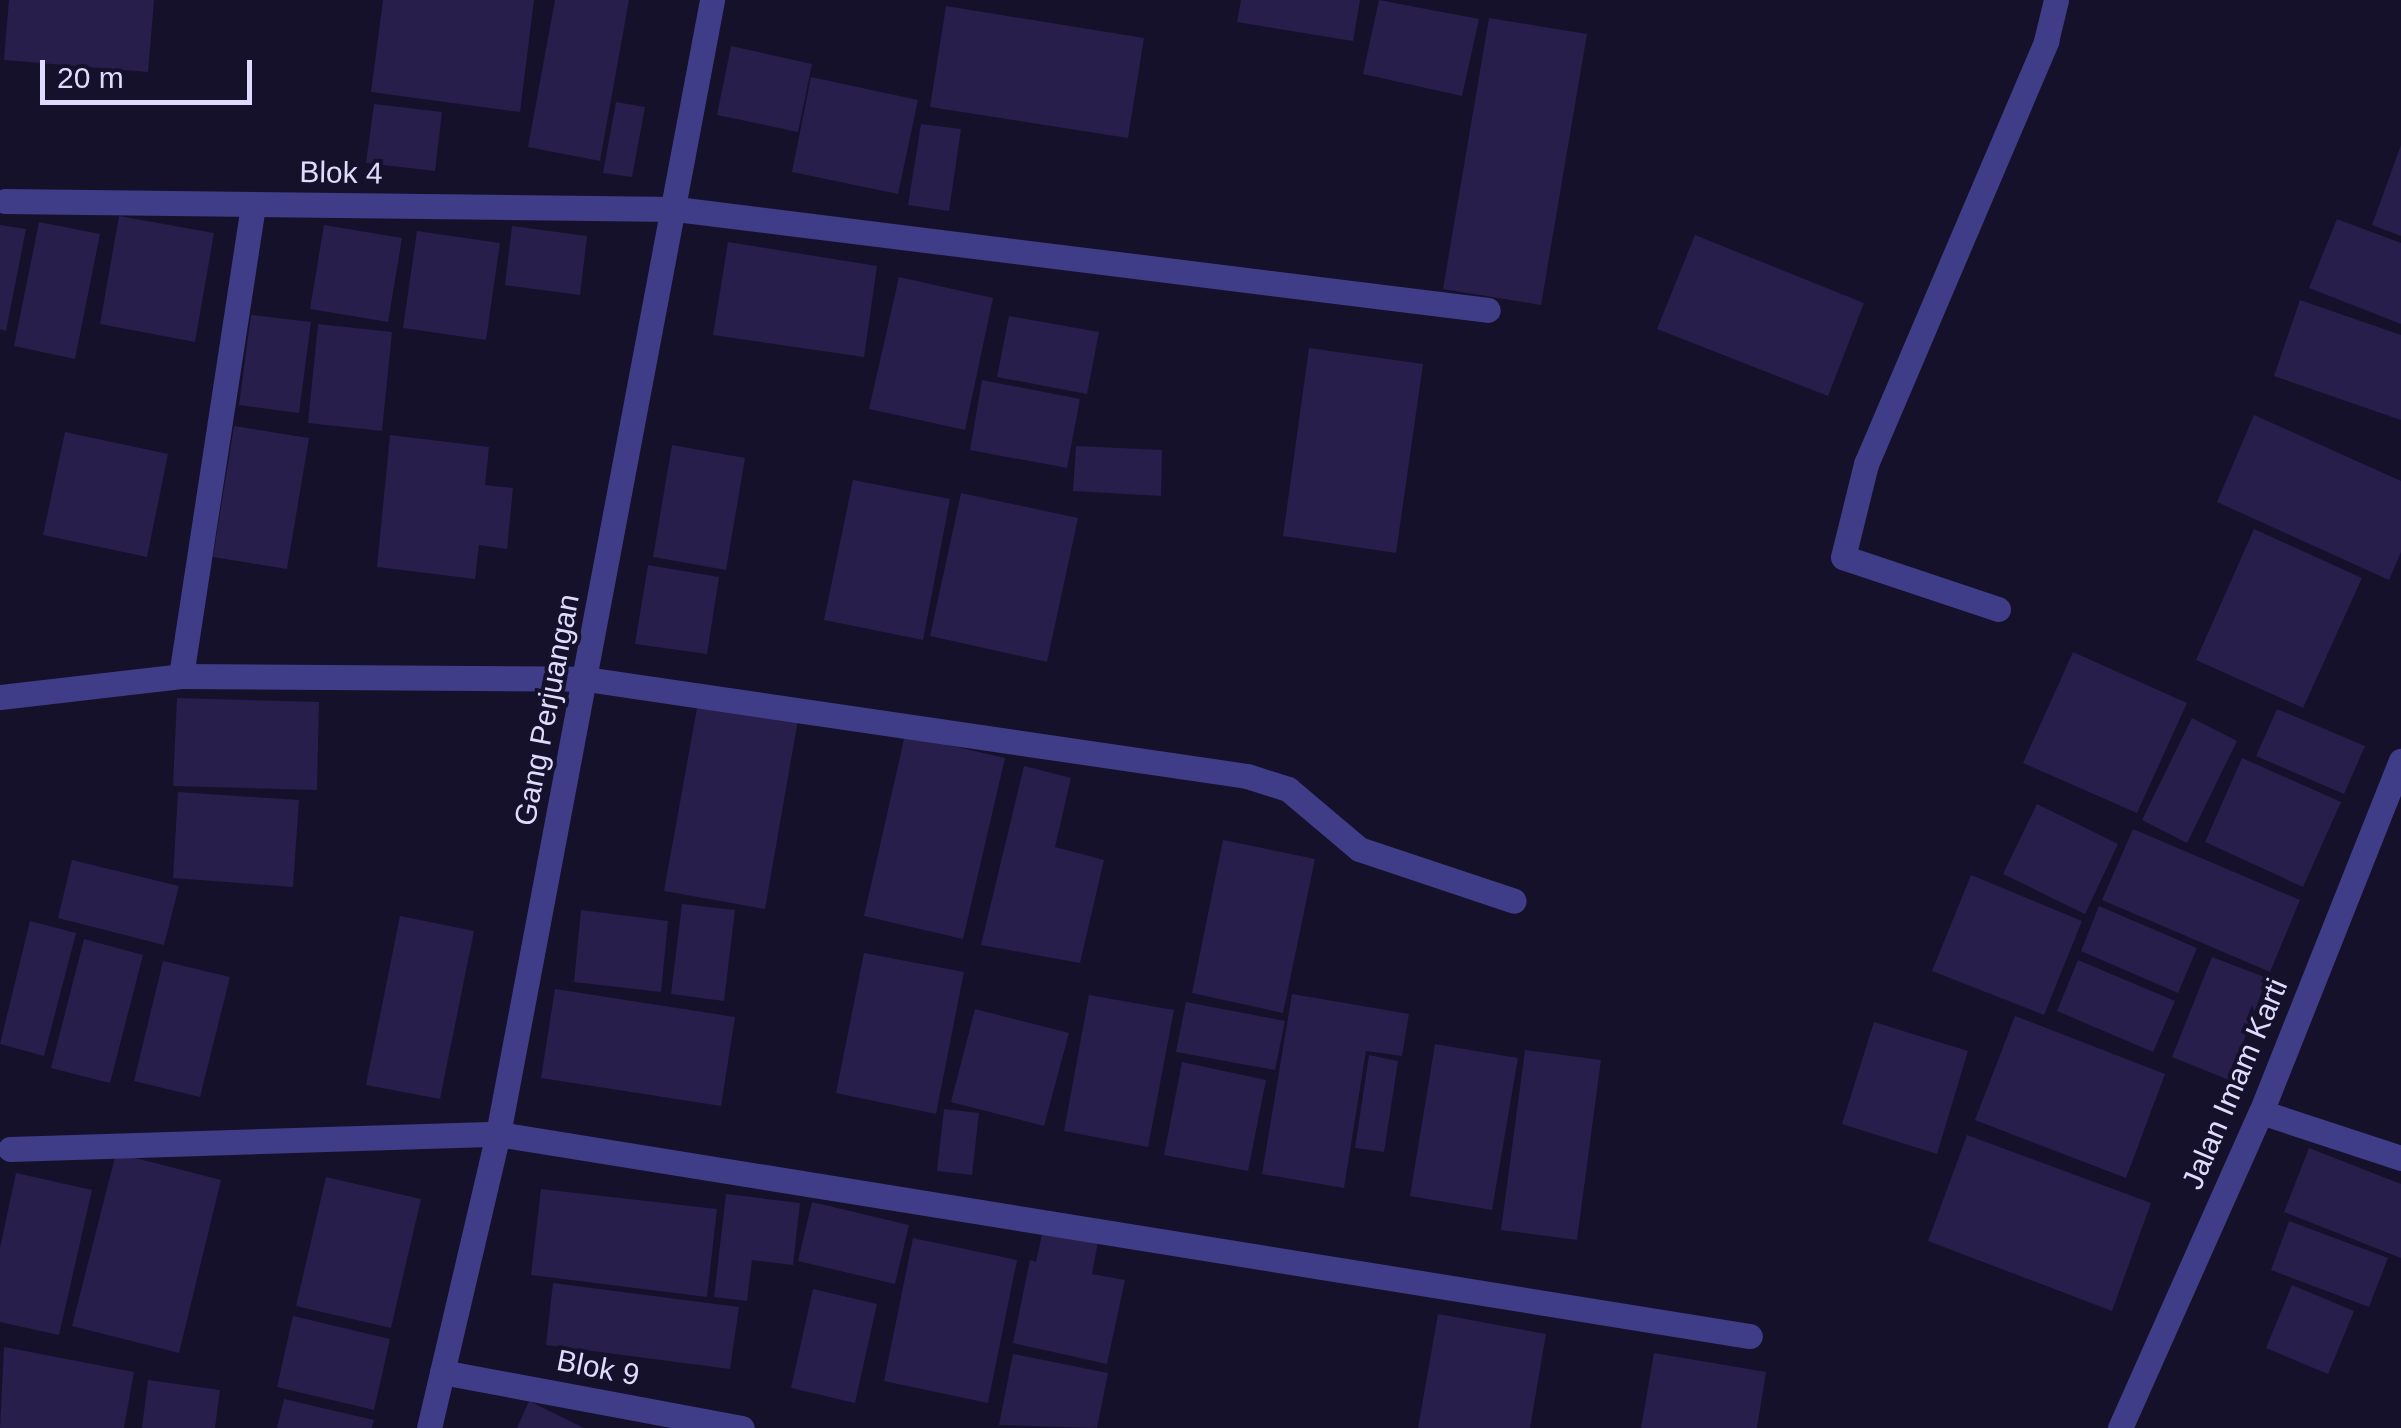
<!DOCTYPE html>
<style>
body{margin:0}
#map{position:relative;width:2401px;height:1428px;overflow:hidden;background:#15112a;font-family:Helvetica,sans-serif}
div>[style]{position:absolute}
.building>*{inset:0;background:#271e4b}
.minor>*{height:25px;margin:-12.5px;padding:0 12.5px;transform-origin:12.5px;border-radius:12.5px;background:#403d88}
span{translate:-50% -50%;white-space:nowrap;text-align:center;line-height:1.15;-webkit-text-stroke:8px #15112a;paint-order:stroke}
.street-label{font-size:30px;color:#dfdbfe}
.scale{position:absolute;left:40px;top:60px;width:212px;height:45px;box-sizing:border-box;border:5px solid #dfdbfe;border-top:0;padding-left:12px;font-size:30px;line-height:35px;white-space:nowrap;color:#dfdbfe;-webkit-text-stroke:8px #15112a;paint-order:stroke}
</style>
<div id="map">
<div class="building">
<i style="clip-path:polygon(9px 0,154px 0,148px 72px,4px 60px)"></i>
<i style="clip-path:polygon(383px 0,534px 0,520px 112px,371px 92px)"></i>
<i style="clip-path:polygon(555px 0,629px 0,600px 161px,528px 147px)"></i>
<i style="clip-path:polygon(1241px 0,1360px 0,1353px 41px,1237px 22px)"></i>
<i style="clip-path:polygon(1379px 0,1479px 19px,1462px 96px,1363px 74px)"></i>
<i style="clip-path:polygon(946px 6px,1144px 38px,1128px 138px,930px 107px)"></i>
<i style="clip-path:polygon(1489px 18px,1587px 34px,1541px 305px,1443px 289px)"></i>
<i style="clip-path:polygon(731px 46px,812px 64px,798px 132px,717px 115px)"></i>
<i style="clip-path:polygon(811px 77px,918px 100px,898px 194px,792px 172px)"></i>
<i style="clip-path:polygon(616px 102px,645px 107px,632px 177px,603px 173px)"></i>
<i style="clip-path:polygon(374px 104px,442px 112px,435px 171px,366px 163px)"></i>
<i style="clip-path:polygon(921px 124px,961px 129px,949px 211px,908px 205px)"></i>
<i style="clip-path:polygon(2401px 145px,2401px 236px,2372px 225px)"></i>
<i style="clip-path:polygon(119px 216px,214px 233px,195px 342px,100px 324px)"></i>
<i style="clip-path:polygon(2337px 219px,2401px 243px,2401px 324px,2309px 288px)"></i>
<i style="clip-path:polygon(39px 222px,100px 234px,75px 359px,14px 346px)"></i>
<i style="clip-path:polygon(0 225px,26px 229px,6px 331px,0 329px)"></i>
<i style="clip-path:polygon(324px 225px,402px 238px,388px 322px,310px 309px)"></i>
<i style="clip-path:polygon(512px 226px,587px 236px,580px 295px,505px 285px)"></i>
<i style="clip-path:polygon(417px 231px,500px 243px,486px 340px,403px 328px)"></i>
<i style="clip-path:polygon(1695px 235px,1864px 303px,1828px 396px,1657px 329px)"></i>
<i style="clip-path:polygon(728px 242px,877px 266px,864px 357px,713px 335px)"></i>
<i style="clip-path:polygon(899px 277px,993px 298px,965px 430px,869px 409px)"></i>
<i style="clip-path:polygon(2300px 300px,2401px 335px,2401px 420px,2274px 376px)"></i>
<i style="clip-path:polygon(251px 315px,311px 322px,299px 413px,239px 405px)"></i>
<i style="clip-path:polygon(1009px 316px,1099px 332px,1087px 394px,997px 377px)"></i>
<i style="clip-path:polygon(318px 324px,392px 332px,382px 431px,308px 423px)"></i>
<i style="clip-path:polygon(1309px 348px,1423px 364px,1396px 553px,1283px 536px)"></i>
<i style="clip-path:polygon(982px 380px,1080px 399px,1067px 468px,970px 450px)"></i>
<i style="clip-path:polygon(2254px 415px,2401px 481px,2401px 552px,2389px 580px,2217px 502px)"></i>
<i style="clip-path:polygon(234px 426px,309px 438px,287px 569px,213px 557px)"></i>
<i style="clip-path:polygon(65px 432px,168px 454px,147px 557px,43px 535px)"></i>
<i style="clip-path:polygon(390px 435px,489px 447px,485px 485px,513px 488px,507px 549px,479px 545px,475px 579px,377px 567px)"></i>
<i style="clip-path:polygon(672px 445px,745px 458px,726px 570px,653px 557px)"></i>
<i style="clip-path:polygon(1076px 446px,1162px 450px,1161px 496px,1073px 491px)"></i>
<i style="clip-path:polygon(853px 480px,950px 499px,923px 640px,824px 620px)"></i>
<i style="clip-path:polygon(961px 493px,1078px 518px,1047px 662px,930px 636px)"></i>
<i style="clip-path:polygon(2254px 529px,2362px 578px,2303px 708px,2196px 660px)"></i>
<i style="clip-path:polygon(648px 565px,719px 577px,707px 654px,635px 644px)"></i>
<i style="clip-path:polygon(2073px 652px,2187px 703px,2137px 813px,2023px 763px)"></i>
<i style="clip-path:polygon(699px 697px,799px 714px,765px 909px,664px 891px)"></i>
<i style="clip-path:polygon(177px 698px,319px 702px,317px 790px,173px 786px)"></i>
<i style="clip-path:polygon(2277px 709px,2365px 746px,2344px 794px,2256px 756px)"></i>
<i style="clip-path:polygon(2192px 718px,2237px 741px,2187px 843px,2142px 820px)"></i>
<i style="clip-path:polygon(905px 735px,1005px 758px,963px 939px,864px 916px)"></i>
<i style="clip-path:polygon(2242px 758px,2341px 802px,2303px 887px,2205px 842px)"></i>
<i style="clip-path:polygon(1024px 766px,1071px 778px,1055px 847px,1104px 860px,1080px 963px,981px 945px)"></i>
<i style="clip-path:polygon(178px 792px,299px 800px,293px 887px,173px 878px)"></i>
<i style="clip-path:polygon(2037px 804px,2118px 844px,2085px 914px,2003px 874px)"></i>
<i style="clip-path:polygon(2133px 829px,2300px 900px,2270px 972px,2102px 900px)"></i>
<i style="clip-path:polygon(1223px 840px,1315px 859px,1283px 1013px,1192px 993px)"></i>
<i style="clip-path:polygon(72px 860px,179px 886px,164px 945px,58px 918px)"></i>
<i style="clip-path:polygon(1971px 875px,2082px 921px,2044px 1015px,1932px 971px)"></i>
<i style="clip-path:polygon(682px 904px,735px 910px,724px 1001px,671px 994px)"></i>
<i style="clip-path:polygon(2099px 906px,2197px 948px,2178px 993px,2081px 951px)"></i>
<i style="clip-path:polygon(581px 910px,668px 921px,661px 992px,574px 982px)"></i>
<i style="clip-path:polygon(400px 916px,474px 931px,440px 1099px,366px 1085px)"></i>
<i style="clip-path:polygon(30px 921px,76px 933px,44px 1056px,0 1044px)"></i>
<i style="clip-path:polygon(84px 939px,143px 955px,110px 1083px,51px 1068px)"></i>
<i style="clip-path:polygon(864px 953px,964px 972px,936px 1114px,836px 1093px)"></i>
<i style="clip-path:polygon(2212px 957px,2267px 978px,2229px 1080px,2172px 1057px)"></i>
<i style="clip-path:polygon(2078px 960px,2175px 1001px,2153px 1052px,2057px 1011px)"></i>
<i style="clip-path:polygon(163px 961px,230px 977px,200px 1097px,134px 1081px)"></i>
<i style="clip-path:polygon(555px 989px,735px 1017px,721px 1106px,541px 1078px)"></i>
<i style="clip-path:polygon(1292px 994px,1409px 1014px,1402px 1056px,1366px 1051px,1344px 1188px,1262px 1174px)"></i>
<i style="clip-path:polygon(1089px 995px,1174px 1010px,1148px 1147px,1064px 1131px)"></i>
<i style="clip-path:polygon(1186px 1002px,1285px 1021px,1275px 1070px,1176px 1052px)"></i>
<i style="clip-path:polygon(975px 1009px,1069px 1033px,1044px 1126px,951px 1102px)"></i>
<i style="clip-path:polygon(2015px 1016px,2165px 1074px,2126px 1178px,1975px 1120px)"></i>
<i style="clip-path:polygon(1874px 1022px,1968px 1051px,1937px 1154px,1842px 1124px)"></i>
<i style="clip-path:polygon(1435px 1044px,1518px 1058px,1492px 1210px,1410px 1196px)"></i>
<i style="clip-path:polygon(1525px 1050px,1601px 1060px,1577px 1240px,1501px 1230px)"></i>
<i style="clip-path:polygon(1369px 1055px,1398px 1061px,1384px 1152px,1355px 1148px)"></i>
<i style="clip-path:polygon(1182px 1062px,1266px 1080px,1248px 1171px,1164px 1155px)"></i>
<i style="clip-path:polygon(944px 1109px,979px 1113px,972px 1175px,937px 1171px)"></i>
<i style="clip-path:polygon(1967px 1135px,2151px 1203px,2112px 1311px,1928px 1241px)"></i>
<i style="clip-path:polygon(2309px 1148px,2401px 1184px,2401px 1258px,2284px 1212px)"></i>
<i style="clip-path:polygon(116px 1153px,221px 1180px,179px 1353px,72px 1326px)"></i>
<i style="clip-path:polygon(16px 1173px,92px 1190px,59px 1335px,0 1322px,0 1248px)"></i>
<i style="clip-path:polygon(326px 1177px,421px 1199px,391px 1328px,296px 1306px)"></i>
<i style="clip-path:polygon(541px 1189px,717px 1209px,707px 1297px,531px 1275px)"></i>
<i style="clip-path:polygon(726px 1194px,800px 1203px,793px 1265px,752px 1260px,747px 1301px,714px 1297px)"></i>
<i style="clip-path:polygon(812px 1202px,909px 1225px,895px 1284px,798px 1261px)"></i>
<i style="clip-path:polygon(2289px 1221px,2388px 1258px,2369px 1307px,2271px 1270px)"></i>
<i style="clip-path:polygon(1043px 1230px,1098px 1242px,1092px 1274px,1125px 1280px,1107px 1364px,1013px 1343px,1030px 1260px,1036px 1262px)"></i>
<i style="clip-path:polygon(913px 1238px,1017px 1260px,988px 1403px,884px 1381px)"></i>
<i style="clip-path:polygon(553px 1283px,739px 1307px,730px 1369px,546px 1345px)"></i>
<i style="clip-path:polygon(2292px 1285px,2354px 1311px,2328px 1374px,2266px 1348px)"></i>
<i style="clip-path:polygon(813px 1289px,877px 1304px,855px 1403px,791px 1388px)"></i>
<i style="clip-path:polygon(1438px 1314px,1546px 1334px,1530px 1428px,1418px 1428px)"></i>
<i style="clip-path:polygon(293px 1316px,390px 1339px,374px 1410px,277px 1387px)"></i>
<i style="clip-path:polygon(4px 1347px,134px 1372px,124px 1428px,0 1428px)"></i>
<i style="clip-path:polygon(1654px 1353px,1766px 1372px,1757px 1428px,1641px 1428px)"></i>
<i style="clip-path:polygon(1013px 1354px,1108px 1373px,1097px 1428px,999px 1425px)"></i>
<i style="clip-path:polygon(148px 1380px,220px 1390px,215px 1428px,142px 1428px)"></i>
<i style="clip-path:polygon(284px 1399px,374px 1420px,372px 1428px,277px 1428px)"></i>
<i style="clip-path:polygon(529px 1401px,584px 1428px,517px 1428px)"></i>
</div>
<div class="minor">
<i style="left:5px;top:201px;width:671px;rotate:0.68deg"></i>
<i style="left:676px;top:209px;width:818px;rotate:7.09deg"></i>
<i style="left:1998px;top:609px;width:163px;rotate:-161.5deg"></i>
<i style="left:1843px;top:557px;width:96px;rotate:-76.1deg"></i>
<i style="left:1866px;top:464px;width:460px;rotate:-66.9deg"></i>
<i style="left:2046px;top:41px;width:42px;rotate:-76.3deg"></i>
<i style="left:181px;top:676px;width:477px;rotate:-81.3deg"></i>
<i style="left:0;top:697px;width:182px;rotate:-6.6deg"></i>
<i style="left:181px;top:676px;width:405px;rotate:0.4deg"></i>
<i style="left:586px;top:679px;width:668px;rotate:8.35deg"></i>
<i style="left:1247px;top:776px;width:43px;rotate:17.6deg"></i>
<i style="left:1288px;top:789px;width:93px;rotate:40.2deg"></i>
<i style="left:1359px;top:849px;width:163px;rotate:18.5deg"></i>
<i style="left:2261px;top:1112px;width:147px;rotate:18.2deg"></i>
<i style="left:10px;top:1149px;width:488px;rotate:-1.8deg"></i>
<i style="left:498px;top:1134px;width:1268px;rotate:9.17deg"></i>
<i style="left:442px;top:1372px;width:305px;rotate:10.6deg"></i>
<i style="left:429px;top:1428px;width:302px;rotate:-76.8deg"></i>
<i style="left:498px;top:1134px;width:1154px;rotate:-79.31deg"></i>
<i style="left:2120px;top:1428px;width:346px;rotate:-66deg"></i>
<i style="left:2261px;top:1112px;width:378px;rotate:-68.3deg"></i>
</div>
<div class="street-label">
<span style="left:341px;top:173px;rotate:1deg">Blok 4</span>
<span style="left:547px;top:710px;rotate:-79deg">Gang Perjuangan</span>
<span style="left:2235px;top:1084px;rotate:-67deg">Jalan Imam Karti</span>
<span style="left:598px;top:1368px;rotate:11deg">Blok 9</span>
</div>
<div class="scale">20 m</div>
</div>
